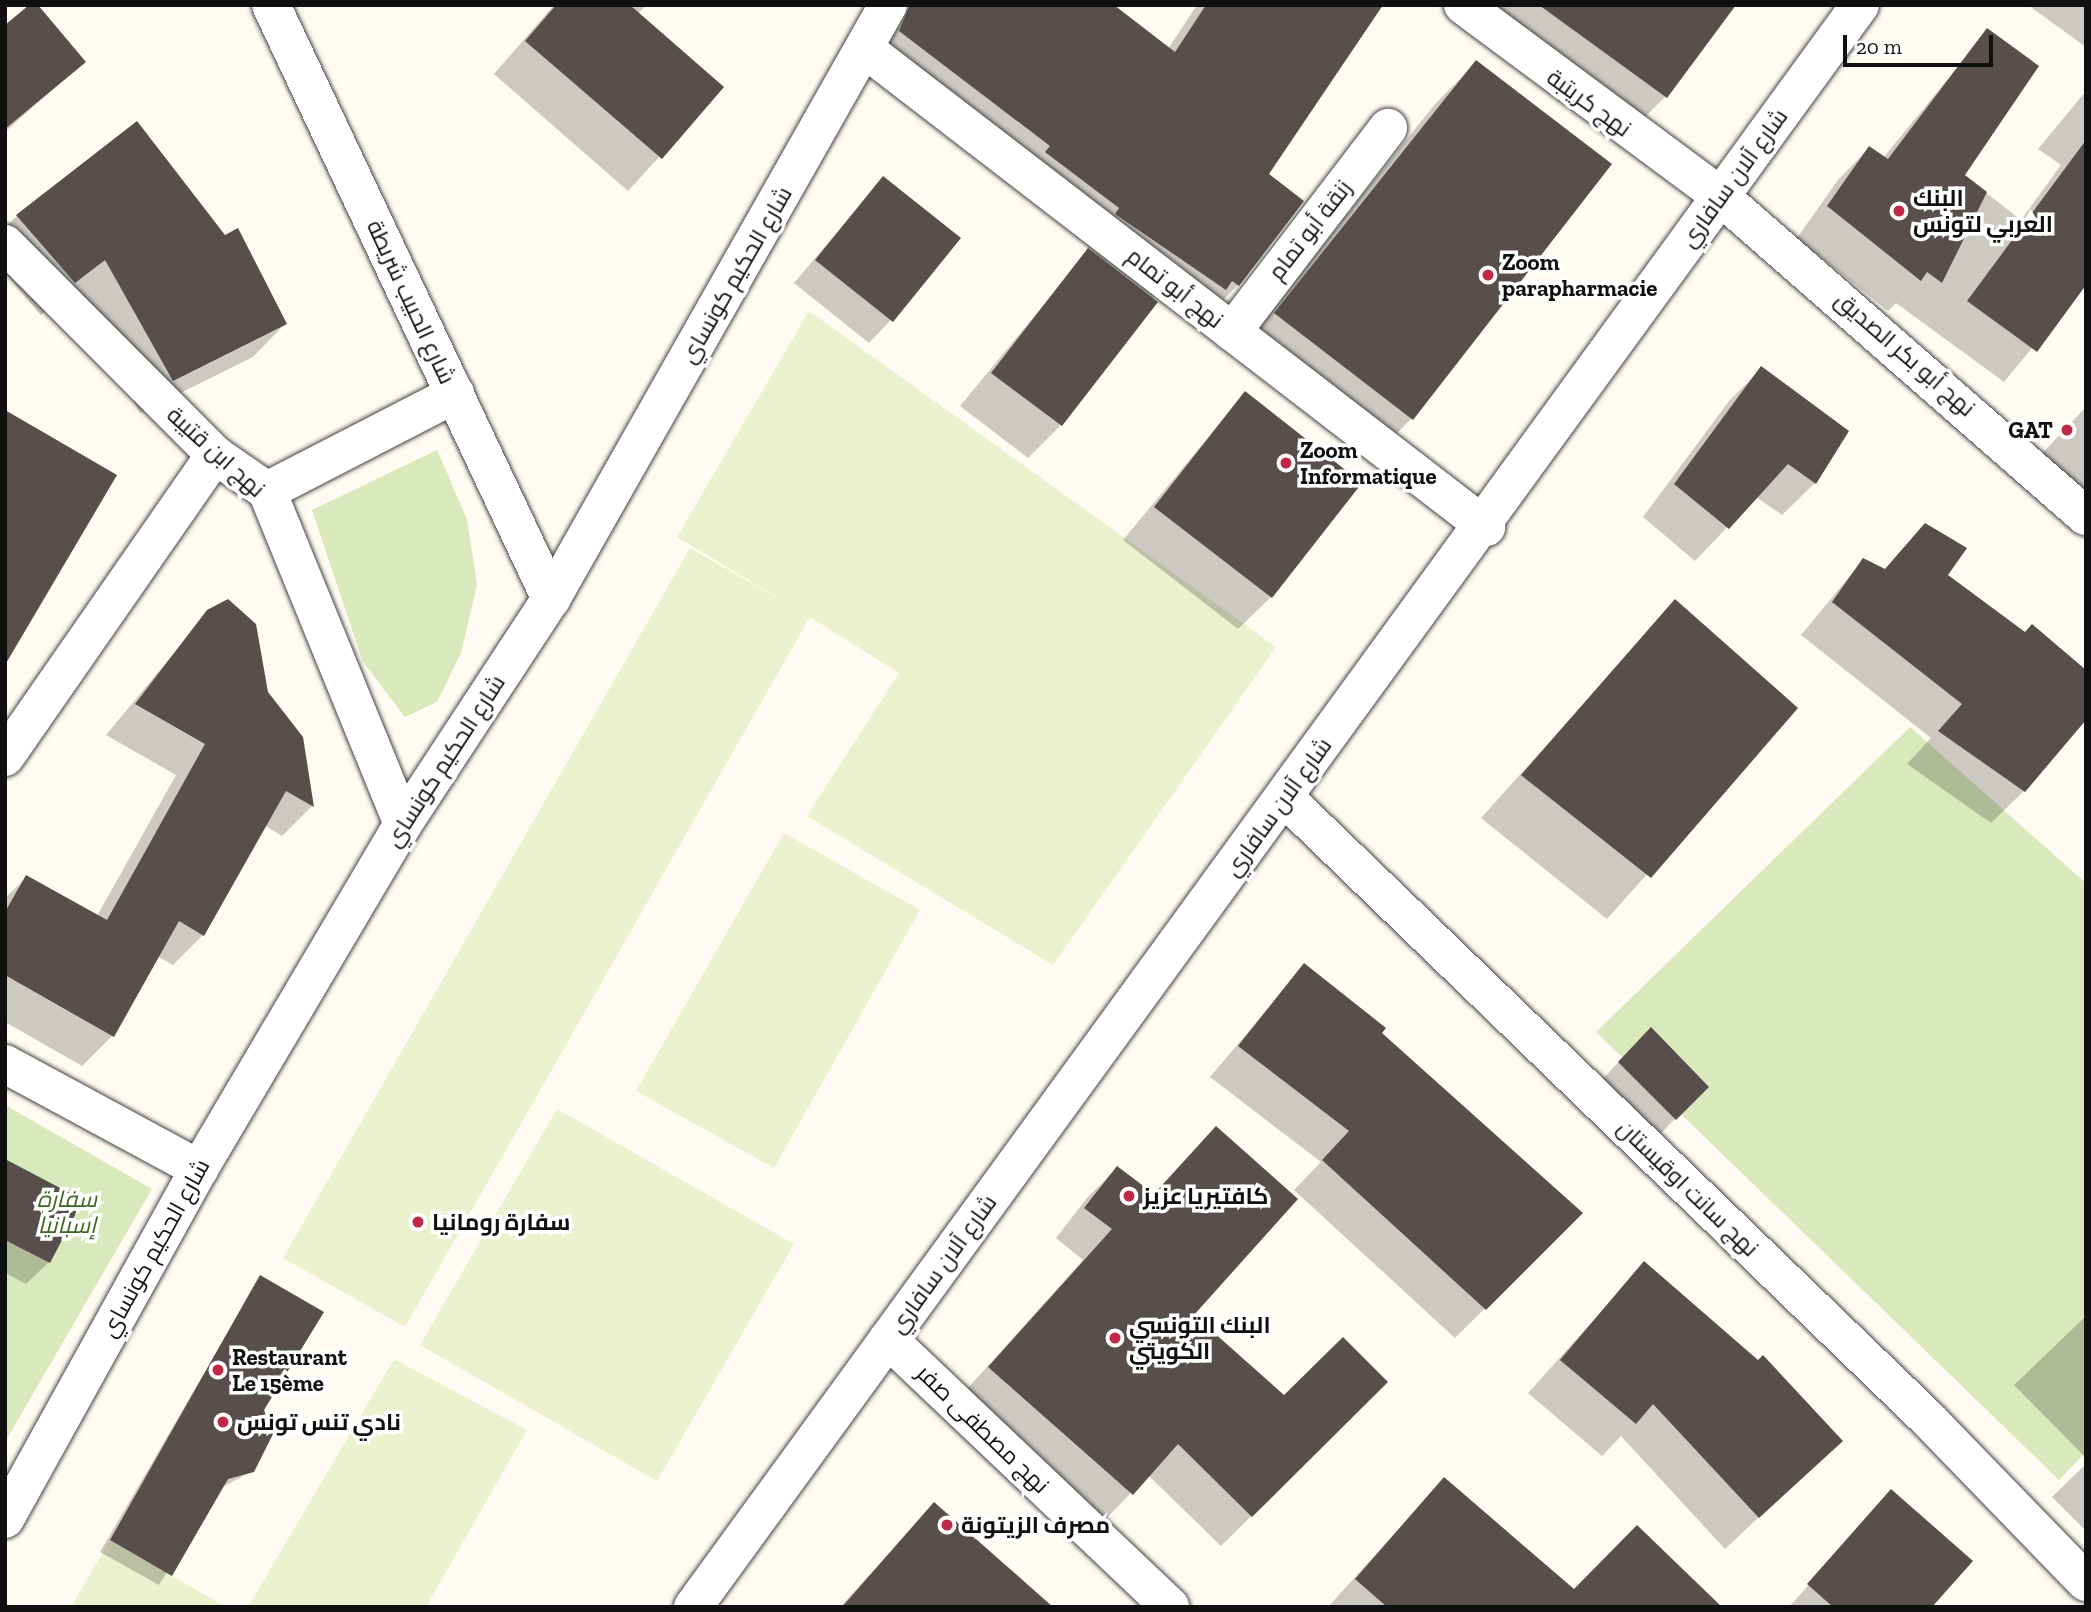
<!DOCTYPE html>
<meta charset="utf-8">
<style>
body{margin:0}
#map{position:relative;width:2091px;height:1612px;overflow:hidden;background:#fffbf3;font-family:"Zilla Slab",Cairo,serif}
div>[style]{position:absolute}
.green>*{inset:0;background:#dae9bc}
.pitch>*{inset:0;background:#eaf1ce}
.shadow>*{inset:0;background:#0003}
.building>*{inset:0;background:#584f4c}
.roads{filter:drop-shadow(0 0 2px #434343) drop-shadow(0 0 2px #434343)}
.minor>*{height:38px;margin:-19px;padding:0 19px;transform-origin:19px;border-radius:19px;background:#fff}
.tertiary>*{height:38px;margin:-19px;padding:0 19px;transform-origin:19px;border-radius:19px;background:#fff}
.dots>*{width:19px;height:19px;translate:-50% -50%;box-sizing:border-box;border:4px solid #fff;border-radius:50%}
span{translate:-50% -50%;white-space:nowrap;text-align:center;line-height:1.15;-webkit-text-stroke:7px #fff;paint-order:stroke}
.street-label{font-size:23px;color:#101010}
.poi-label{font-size:23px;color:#101010;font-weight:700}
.left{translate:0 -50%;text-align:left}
.right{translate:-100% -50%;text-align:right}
.park-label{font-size:23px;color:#3a6720;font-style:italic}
.frame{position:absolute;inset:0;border:7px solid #101010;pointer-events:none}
.scale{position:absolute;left:1843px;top:35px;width:150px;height:32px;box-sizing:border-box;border:4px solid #101010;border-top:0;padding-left:9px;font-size:21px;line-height:24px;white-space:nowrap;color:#101010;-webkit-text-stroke:5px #fff;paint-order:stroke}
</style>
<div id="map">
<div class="green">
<i style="clip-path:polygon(437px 450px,467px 519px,477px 585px,461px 653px,437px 702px,405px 717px,363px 662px,312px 510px)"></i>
<i style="clip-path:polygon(1910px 727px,2086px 883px,2086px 1452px,2059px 1480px,1596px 1032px)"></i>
<i style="clip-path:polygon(5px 1105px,152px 1189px,5px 1442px)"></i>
</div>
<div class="pitch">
<i style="clip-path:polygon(809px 311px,1276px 647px,1053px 965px,807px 816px,899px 673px,810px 617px,405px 1327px,283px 1258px,690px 548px,788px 604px,677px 537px)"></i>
<i style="clip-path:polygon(784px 833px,920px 910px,774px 1168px,636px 1091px)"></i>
<i style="clip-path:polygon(557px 1109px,794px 1244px,657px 1481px,420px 1345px)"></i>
<i style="clip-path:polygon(394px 1359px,527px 1430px,426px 1607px,248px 1607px)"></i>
<i style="clip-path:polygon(110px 1540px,226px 1607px,71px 1607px)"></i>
</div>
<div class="shadow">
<i style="clip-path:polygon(554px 5px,646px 5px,638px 14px,722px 88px,628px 191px,494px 74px)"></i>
<i style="clip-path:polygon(888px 5px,1111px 5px,1168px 49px,1197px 5px,1381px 5px,1266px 175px,1238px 285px,1205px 318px,1156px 294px,1061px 425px,1028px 458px,960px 406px,1088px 251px,1087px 242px,867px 64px)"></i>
<i style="clip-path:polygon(1462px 5px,1734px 5px,1665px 97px,1623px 139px)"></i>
<i style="clip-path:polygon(2028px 5px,2086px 5px,2086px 47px)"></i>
<i style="clip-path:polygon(5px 27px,83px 62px,5px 132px)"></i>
<i style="clip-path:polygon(1988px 30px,1963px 175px,2021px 220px,2061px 165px,2038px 149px,2086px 91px,2086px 282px,2004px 382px,1896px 303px,1888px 311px,1797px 238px,1838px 180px,1869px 148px,1883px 158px)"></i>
<i style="clip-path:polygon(1477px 62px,1412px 418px,1370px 460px,1234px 356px,1435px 104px)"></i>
<i style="clip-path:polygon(883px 178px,891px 320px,869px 343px,794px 283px)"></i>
<i style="clip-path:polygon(17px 216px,285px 324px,253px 357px,140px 413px,72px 291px,41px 315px,5px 273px,5px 227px)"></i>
<i style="clip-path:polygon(1762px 368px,1815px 483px,1782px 515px,1756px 497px,1695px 561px,1643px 517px,1729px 401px)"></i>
<i style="clip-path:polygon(1245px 393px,1271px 597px,1238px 629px,1123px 540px)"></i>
<i style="clip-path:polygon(2086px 407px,2086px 508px,2034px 462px)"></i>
<i style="clip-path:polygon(1863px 560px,2024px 791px,1991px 823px,1907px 764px,1931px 738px,1801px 635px)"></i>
<i style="clip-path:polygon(1675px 602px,1795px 708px,1607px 919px,1481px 818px)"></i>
<i style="clip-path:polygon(208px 612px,301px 737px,312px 806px,282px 836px,264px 825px,203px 935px,173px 965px,157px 956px,112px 1036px,82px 1066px,5px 1022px,5px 898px,27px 877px,97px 916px,176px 775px,106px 735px)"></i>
<i style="clip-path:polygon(1304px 966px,1581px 1213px,1455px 1338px,1294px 1190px,1321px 1162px,1210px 1077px)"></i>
<i style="clip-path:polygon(1629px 1051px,1707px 1087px,1653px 1141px,1597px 1085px)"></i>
<i style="clip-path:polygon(1216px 1128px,1191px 1315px,1285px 1398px,1386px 1382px,1221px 1546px,1148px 1475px,1101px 1524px,959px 1398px,1083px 1260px,1056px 1238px,1087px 1198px,1117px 1168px,1153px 1195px)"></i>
<i style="clip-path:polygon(5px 1161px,49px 1262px,26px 1284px,5px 1273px)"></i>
<i style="clip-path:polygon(1645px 1263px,1840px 1441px,1725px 1549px,1621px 1436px,1602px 1456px,1528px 1393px)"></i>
<i style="clip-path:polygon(260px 1277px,262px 1410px,252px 1471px,221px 1488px,159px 1585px,100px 1552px)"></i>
<i style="clip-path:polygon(2086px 1316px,2086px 1458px,2014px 1385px)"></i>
<i style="clip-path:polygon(2086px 1464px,2086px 1531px,2052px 1497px)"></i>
<i style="clip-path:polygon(1444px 1479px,1574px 1591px,1684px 1607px,1328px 1607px)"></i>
<i style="clip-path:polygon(934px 1504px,1048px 1607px,840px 1607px)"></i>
<i style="clip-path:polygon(1861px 1527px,1930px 1607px,1789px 1607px)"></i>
</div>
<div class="building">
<i style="clip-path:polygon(29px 5px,38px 5px,86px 62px,5px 129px,5px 25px)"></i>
<i style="clip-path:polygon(556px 5px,630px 5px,724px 87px,662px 159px,525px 41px)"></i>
<i style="clip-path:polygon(910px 5px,1114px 5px,1175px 52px,1206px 5px,1383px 5px,1269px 174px,1304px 201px,1239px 286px,1232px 281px,1226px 290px,1115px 214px,1119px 208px,1045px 152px,1050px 146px,899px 31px)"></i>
<i style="clip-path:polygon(1539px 5px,1736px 5px,1667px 98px)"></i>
<i style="clip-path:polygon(1987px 28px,2039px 66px,1965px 175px,1987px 192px,1942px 283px,1927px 272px,1921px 281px,1827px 206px,1869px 146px,1888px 159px)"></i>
<i style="clip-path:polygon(1476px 60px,1612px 164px,1413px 420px,1274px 313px)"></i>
<i style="clip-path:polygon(137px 121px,225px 235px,238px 228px,287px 324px,173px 381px,105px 260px,75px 283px,16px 215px)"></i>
<i style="clip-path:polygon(2086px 140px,2086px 285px,2037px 352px,1967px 301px)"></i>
<i style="clip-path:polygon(883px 176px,961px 238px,893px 322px,815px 260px)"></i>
<i style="clip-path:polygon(1088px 248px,1158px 302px,1062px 426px,991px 373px)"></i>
<i style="clip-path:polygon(1761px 366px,1849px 431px,1816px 484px,1788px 464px,1729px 529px,1674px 484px)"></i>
<i style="clip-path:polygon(1245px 391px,1362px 483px,1272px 598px,1154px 507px)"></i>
<i style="clip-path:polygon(5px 410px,117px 475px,5px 665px)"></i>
<i style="clip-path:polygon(1925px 523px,1967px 548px,1948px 575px,2025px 632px,2032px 624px,2086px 670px,2086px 720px,2025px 792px,1938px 731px,1962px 704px,1832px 602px,1863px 558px,1885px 569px)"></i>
<i style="clip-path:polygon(228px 599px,256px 624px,268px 692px,303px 737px,314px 807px,286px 791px,204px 936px,179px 921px,114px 1037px,5px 975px,5px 912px,26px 875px,107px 920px,205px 744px,135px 704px,207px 610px)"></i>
<i style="clip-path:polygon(1675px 599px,1798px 708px,1651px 878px,1521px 775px)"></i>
<i style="clip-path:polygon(1304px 963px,1386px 1028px,1382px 1033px,1583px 1213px,1486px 1310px,1322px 1160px,1349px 1131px,1238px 1046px)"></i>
<i style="clip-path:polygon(1651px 1027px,1709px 1087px,1676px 1120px,1618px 1062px)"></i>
<i style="clip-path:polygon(1216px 1126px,1298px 1199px,1194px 1315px,1284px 1395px,1343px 1337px,1388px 1382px,1252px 1517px,1178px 1444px,1133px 1495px,988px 1367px,1112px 1229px,1084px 1208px,1117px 1166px,1154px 1194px)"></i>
<i style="clip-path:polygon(5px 1159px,83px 1200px,50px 1263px,5px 1240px)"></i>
<i style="clip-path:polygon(1644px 1261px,1758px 1360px,1763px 1355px,1843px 1441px,1759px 1518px,1653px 1404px,1636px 1424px,1560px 1360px)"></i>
<i style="clip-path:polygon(260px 1275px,324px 1312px,264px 1410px,273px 1434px,254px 1472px,228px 1479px,172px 1576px,110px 1540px)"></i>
<i style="clip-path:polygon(1444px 1477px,1574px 1589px,1637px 1525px,1722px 1607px,1387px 1607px,1355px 1579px)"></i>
<i style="clip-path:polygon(1891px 1489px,1973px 1561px,1932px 1607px,1833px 1607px,1807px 1584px)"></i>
<i style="clip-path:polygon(934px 1502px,1010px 1569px,1053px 1607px,842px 1607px)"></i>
</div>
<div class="roads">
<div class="minor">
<i style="left:271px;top:5px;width:657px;rotate:64.76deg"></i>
<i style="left:1463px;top:5px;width:320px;rotate:36.6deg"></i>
<i style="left:1720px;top:196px;width:486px;rotate:41.2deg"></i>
<i style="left:865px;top:49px;width:784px;rotate:37.59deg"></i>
<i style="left:5px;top:244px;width:298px;rotate:45.1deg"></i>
<i style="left:215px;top:455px;width:63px;rotate:34.7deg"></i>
<i style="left:267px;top:491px;width:360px;rotate:67.8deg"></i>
<i style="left:1232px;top:332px;width:257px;rotate:-52.6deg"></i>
<i style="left:267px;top:491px;width:212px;rotate:-27.3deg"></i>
<i style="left:5px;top:757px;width:368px;rotate:-55.2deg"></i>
<i style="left:1285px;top:798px;width:894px;rotate:44deg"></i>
<i style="left:1928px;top:1419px;width:227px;rotate:45.9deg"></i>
<i style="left:5px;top:1064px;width:221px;rotate:28.4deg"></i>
<i style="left:888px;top:1339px;width:389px;rotate:43.5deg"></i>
<i style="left:5px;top:1519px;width:400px;rotate:-61deg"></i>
<i style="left:199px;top:1169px;width:401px;rotate:-59.4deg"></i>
<i style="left:403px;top:824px;width:269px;rotate:-56.7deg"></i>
<i style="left:551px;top:599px;width:683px;rotate:-60.43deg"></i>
</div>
<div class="tertiary">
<i style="left:693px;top:1607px;width:1982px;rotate:-53.93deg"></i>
</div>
</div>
<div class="dots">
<i style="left:1899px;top:211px;background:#bf2946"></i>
<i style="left:1488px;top:275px;background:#bf2946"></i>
<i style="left:2067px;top:430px;background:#bf2946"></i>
<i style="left:1286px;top:463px;background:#bf2946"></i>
<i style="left:1129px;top:1196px;background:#bf2946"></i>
<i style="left:418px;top:1222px;background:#bf2946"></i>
<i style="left:1115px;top:1338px;background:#bf2946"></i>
<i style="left:218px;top:1370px;background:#bf2946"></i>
<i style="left:223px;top:1422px;background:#bf2946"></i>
<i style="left:947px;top:1525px;background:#bf2946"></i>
</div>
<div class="street-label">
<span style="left:1589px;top:103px;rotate:36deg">نهج كريتبة</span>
<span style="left:1734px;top:178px;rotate:-54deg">شارع آلان سافاري</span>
<span style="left:1310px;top:230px;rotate:-52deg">زنقة أبو تمام</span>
<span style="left:736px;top:275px;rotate:-60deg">شارع الحكيم كونساي</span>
<span style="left:1175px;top:288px;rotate:38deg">نهج أبو تمام</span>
<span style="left:411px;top:302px;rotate:65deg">شارع الحبيب شريطة</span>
<span style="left:1905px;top:354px;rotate:41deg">نهج أبو بكر الصديق</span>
<span style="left:216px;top:452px;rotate:42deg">نهج ابن قتيبة</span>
<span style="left:445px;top:761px;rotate:-57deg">شارع الحكيم كونساي</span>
<span style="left:1278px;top:807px;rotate:-54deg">شارع آلان سافاري</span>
<span style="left:1688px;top:1188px;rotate:44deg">نهج سانت اوقيستان</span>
<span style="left:155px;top:1248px;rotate:-61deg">شارع الحكيم كونساي</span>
<span style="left:943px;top:1264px;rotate:-54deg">شارع آلان سافاري</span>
<span style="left:983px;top:1429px;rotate:44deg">نهج مصطفى صفر</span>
</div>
<div class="poi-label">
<span class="left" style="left:1913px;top:211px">البنك<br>العربي لتونس</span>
<span class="left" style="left:1502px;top:275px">Zoom<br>parapharmacie</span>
<span class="right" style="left:2053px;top:430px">GAT</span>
<span class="left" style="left:1300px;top:463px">Zoom<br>Informatique</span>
<span class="left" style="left:1143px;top:1196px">كافتيريا عزيز</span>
<span class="left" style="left:432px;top:1222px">سفارة رومانيا</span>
<span class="left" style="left:1129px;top:1338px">البنك التونسي<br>الكويتي</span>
<span class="left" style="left:232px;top:1370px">Restaurant<br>Le 15ème</span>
<span class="left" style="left:237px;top:1422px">نادي تنس تونس</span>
<span class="left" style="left:961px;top:1525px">مصرف الزيتونة</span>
</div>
<div class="park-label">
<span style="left:67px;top:1212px">سفارة<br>إسبانيا</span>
</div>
<div class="frame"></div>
<div class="scale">20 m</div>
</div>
